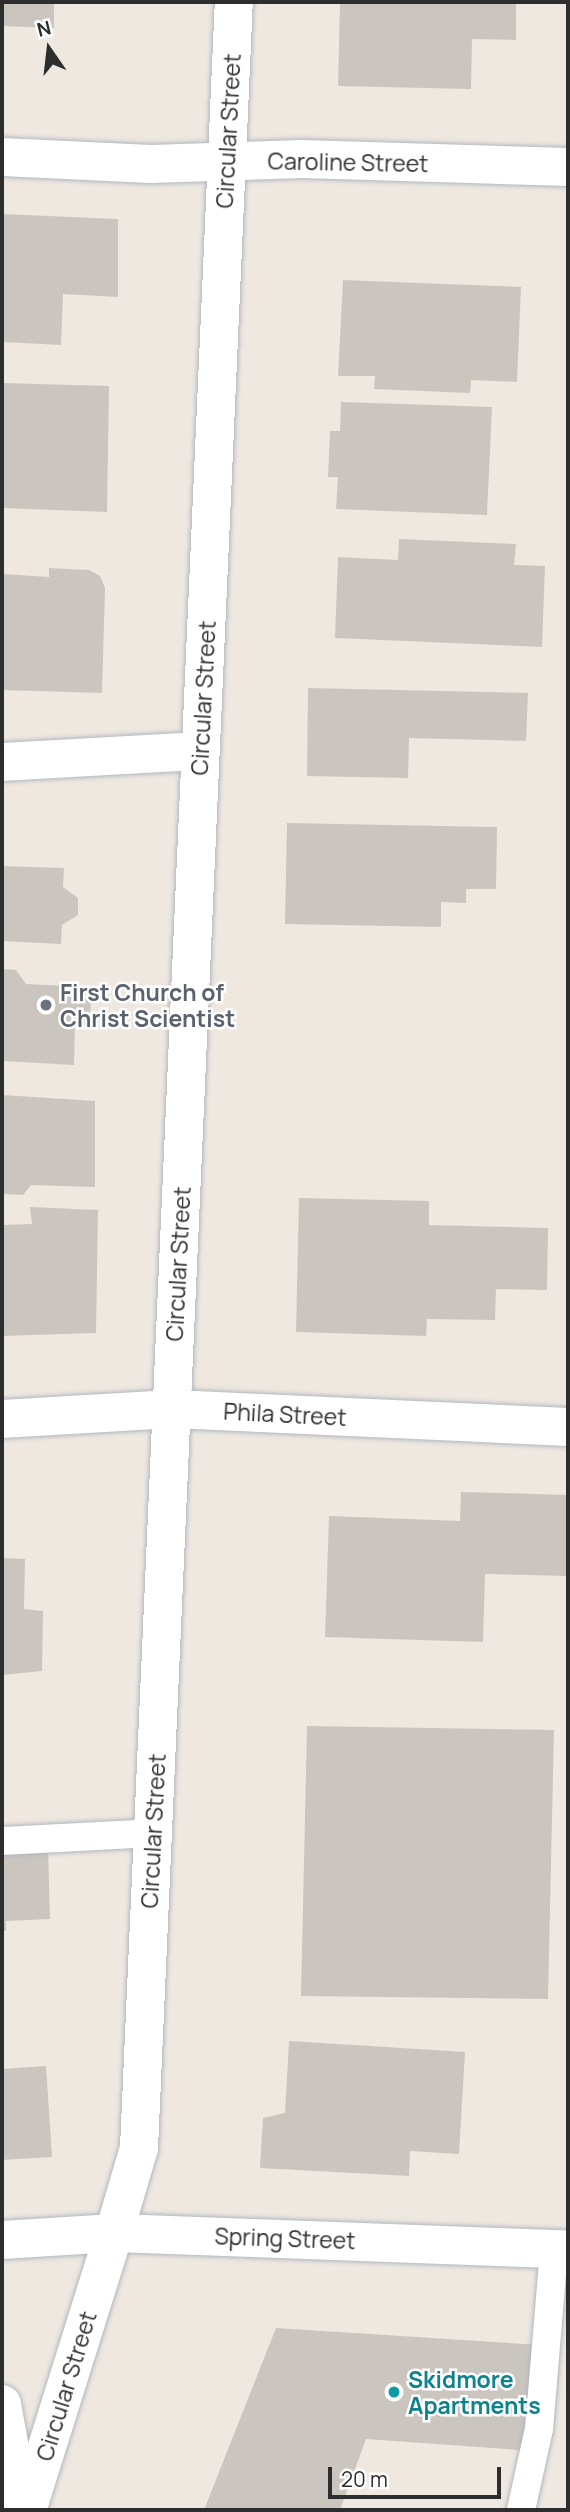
<!DOCTYPE html>
<style>
body{margin:0}
#map{position:relative;width:570px;height:2512px;overflow:hidden;background:#eee8e0;font-family:Manrope,sans-serif}
div>[style]{position:absolute}
.building>*{inset:0;background:#cac6bf}
.roads{filter:drop-shadow(0 0 2px #b4b6c0) drop-shadow(0 0 2px #b4b6c0)}
.service>*{height:28px;margin:-14px;padding:0 14px;transform-origin:14px;border-radius:14px;background:#fff}
.minor>*{height:38px;margin:-19px;padding:0 19px;transform-origin:19px;border-radius:19px;background:#fff}
.tertiary>*{height:38px;margin:-19px;padding:0 19px;transform-origin:19px;border-radius:19px;background:#fff}
.secondary>*{height:38px;margin:-19px;padding:0 19px;transform-origin:19px;border-radius:19px;background:#fff}
.dots>*{width:19px;height:19px;translate:-50% -50%;box-sizing:border-box;border:4px solid #fff;border-radius:50%}
span{translate:-50% -50%;white-space:nowrap;text-align:center;line-height:1.15;-webkit-text-stroke:5px #fff;paint-order:stroke}
.street-label{font-size:23px;color:#2d2d2d}
.worship-label{font-size:23px;color:#5b616d;font-weight:700}
.left{translate:0 -50%;text-align:left}
.culture-label{font-size:23px;color:#0d838f;font-weight:700}
.frame{position:absolute;inset:0;border:4px solid #2d2d2d;pointer-events:none}
.north{position:absolute;left:14px;top:14px;width:70px;height:70px;-webkit-text-stroke:5px #fff;paint-order:stroke;rotate:346deg;font-size:19px;font-weight:700;line-height:28px;text-align:center;color:#2d2d2d}
.north::after{content:'';display:block;margin:auto;width:24px;height:32px;background:#2d2d2d;clip-path:polygon(50% 0,100% 100%,50% 72%,0 100%)}
.scale{position:absolute;left:328px;top:2467px;width:173px;height:32px;box-sizing:border-box;border:4px solid #2d2d2d;border-top:0;padding-left:9px;font-size:21px;line-height:24px;white-space:nowrap;color:#2d2d2d;-webkit-text-stroke:5px #fff;paint-order:stroke}
</style>
<div id="map">
<div class="building">
<i style="clip-path:polygon(2px 2px,54px 2px,54px 28px,2px 26px)"></i>
<i style="clip-path:polygon(340px 2px,516px 2px,516px 40px,472px 39px,471px 89px,338px 86px)"></i>
<i style="clip-path:polygon(2px 214px,118px 219px,118px 297px,63px 294px,61px 345px,2px 342px)"></i>
<i style="clip-path:polygon(343px 280px,521px 287px,517px 382px,471px 380px,470px 393px,374px 389px,375px 376px,338px 376px)"></i>
<i style="clip-path:polygon(2px 383px,109px 386px,107px 512px,2px 508px)"></i>
<i style="clip-path:polygon(341px 402px,492px 407px,487px 515px,336px 509px,338px 477px,328px 477px,330px 431px,340px 431px)"></i>
<i style="clip-path:polygon(399px 539px,516px 544px,514px 565px,545px 566px,542px 647px,335px 638px,338px 557px,398px 560px)"></i>
<i style="clip-path:polygon(49px 568px,89px 570px,100px 576px,105px 588px,102px 693px,2px 690px,2px 574px,49px 577px)"></i>
<i style="clip-path:polygon(308px 688px,528px 693px,526px 741px,409px 738px,408px 778px,307px 776px)"></i>
<i style="clip-path:polygon(287px 823px,497px 827px,496px 889px,466px 889px,466px 903px,441px 902px,441px 927px,285px 924px)"></i>
<i style="clip-path:polygon(2px 866px,64px 868px,63px 887px,78px 898px,78px 915px,62px 925px,61px 944px,2px 941px)"></i>
<i style="clip-path:polygon(2px 969px,16px 970px,26px 984px,90px 987px,91px 1024px,75px 1024px,74px 1065px,2px 1061px)"></i>
<i style="clip-path:polygon(2px 1095px,95px 1101px,95px 1187px,31px 1185px,23px 1195px,2px 1194px)"></i>
<i style="clip-path:polygon(299px 1198px,429px 1201px,429px 1225px,548px 1228px,547px 1290px,496px 1289px,495px 1320px,427px 1319px,426px 1336px,296px 1332px)"></i>
<i style="clip-path:polygon(30px 1207px,98px 1210px,96px 1333px,2px 1336px,2px 1225px,32px 1224px)"></i>
<i style="clip-path:polygon(461px 1492px,568px 1495px,568px 1576px,485px 1574px,483px 1642px,325px 1637px,329px 1516px,460px 1521px)"></i>
<i style="clip-path:polygon(2px 1558px,25px 1559px,24px 1609px,43px 1611px,42px 1671px,2px 1675px)"></i>
<i style="clip-path:polygon(307px 1726px,554px 1730px,548px 1999px,301px 1996px)"></i>
<i style="clip-path:polygon(48px 1849px,50px 1919px,6px 1921px,6px 1931px,2px 1931px,2px 1850px)"></i>
<i style="clip-path:polygon(289px 2041px,465px 2052px,459px 2154px,410px 2151px,409px 2176px,260px 2168px,263px 2118px,285px 2113px)"></i>
<i style="clip-path:polygon(46px 2066px,52px 2157px,2px 2160px,2px 2069px)"></i>
<i style="clip-path:polygon(276px 2328px,540px 2345px,533px 2451px,366px 2439px,340px 2510px,204px 2510px)"></i>
</div>
<div class="roads">
<div class="service">
<i style="left:2px;top:1841px;width:151px;rotate:-3deg"></i>
<i style="left:521px;top:2510px;width:83px;rotate:-77.5deg"></i>
<i style="left:539px;top:2429px;width:181px;rotate:-85.2deg"></i>
</div>
<div class="minor">
<i style="left:2px;top:157px;width:149px;rotate:2.7deg"></i>
<i style="left:151px;top:164px;width:151px;rotate:-1.9deg"></i>
<i style="left:302px;top:159px;width:266px;rotate:1.7deg"></i>
<i style="left:2px;top:762px;width:198px;rotate:-3.2deg"></i>
<i style="left:2px;top:1419px;width:170px;rotate:-3.4deg"></i>
<i style="left:172px;top:1409px;width:396px;rotate:2.6deg"></i>
<i style="left:114px;top:2233px;width:454px;rotate:2.1deg"></i>
</div>
<div class="tertiary">
<i style="left:114px;top:2233px;width:89px;rotate:-73.6deg"></i>
<i style="left:139px;top:2148px;width:2148px;rotate:-87.47deg"></i>
</div>
<div class="secondary">
<i style="left:2px;top:2240px;width:112px;rotate:-3.6deg"></i>
<i style="left:114px;top:2233px;width:290px;rotate:107.4deg"></i>
<i style="left:2px;top:2404px;width:108px;rotate:79.8deg"></i>
</div>
</div>
<div class="dots">
<i style="left:46px;top:1005px;background:#6b7280"></i>
<i style="left:394px;top:2392px;background:#0f9aa8"></i>
</div>
<div class="street-label">
<span style="left:228px;top:131px;rotate:-87deg">Circular Street</span>
<span style="left:348px;top:162px;rotate:1deg">Caroline Street</span>
<span style="left:203px;top:698px;rotate:-87deg">Circular Street</span>
<span style="left:178px;top:1264px;rotate:-87deg">Circular Street</span>
<span style="left:285px;top:1414px;rotate:3deg">Phila Street</span>
<span style="left:153px;top:1831px;rotate:-87deg">Circular Street</span>
<span style="left:285px;top:2238px;rotate:2deg">Spring Street</span>
<span style="left:66px;top:2386px;rotate:-73deg">Circular Street</span>
</div>
<div class="worship-label">
<span class="left" style="left:60px;top:1005px">First Church of<br>Christ Scientist</span>
</div>
<div class="culture-label">
<span class="left" style="left:408px;top:2392px">Skidmore<br>Apartments</span>
</div>
<div class="frame"></div>
<div class="north">N</div>
<div class="scale">20 m</div>
</div>
